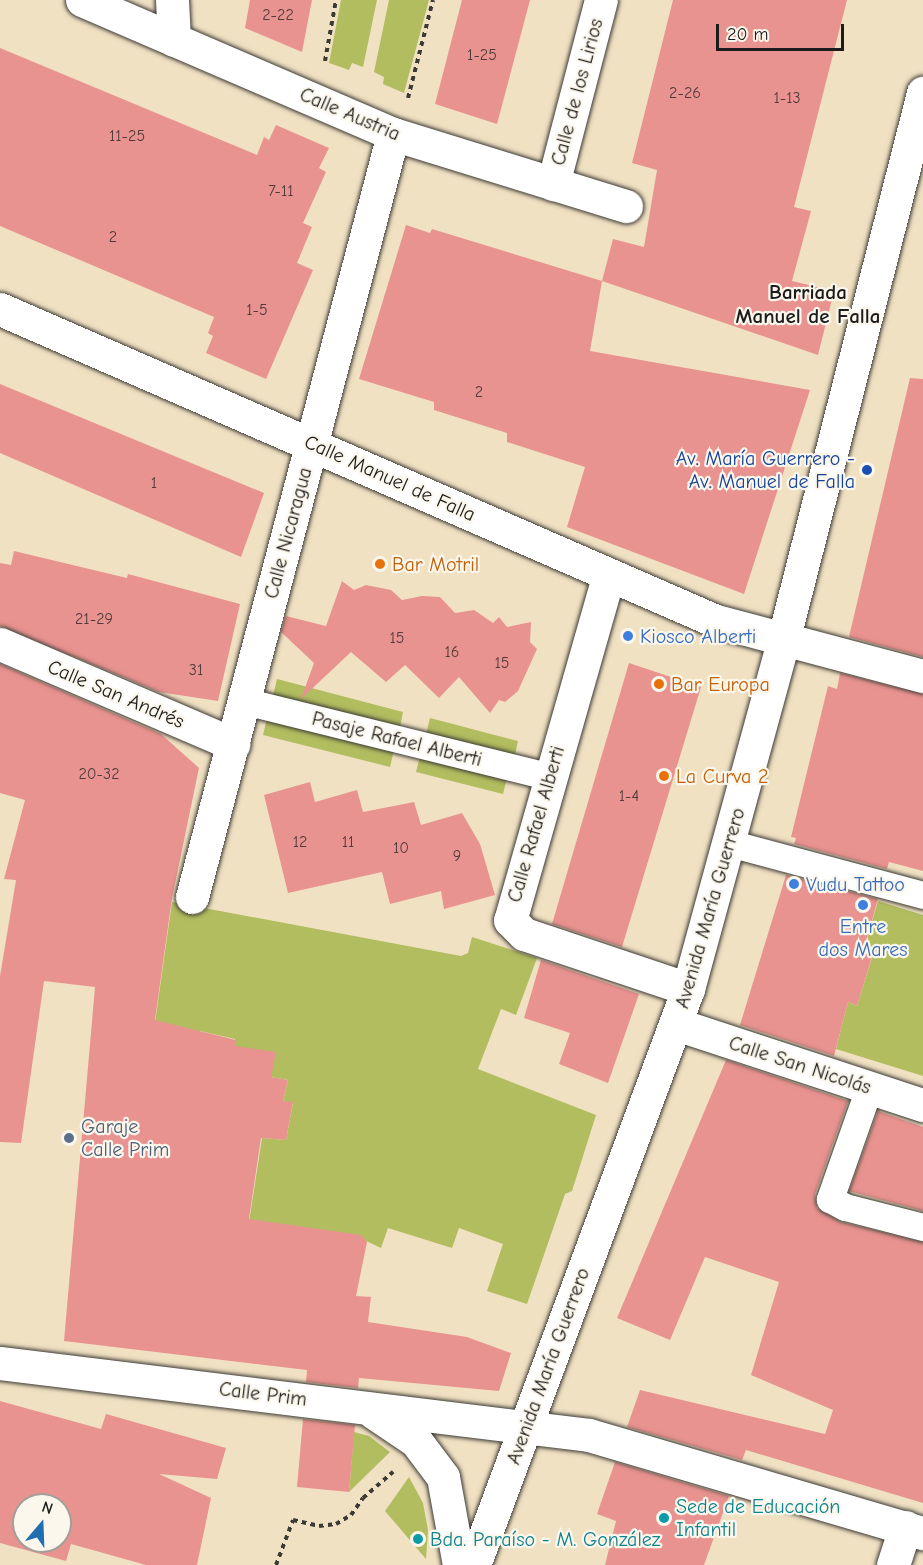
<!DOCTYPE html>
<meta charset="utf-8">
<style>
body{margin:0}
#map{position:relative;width:923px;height:1565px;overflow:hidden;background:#f1e1c3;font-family:"Comic Neue",sans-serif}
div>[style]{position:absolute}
.green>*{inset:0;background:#b1bd5f}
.building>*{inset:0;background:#e99390}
.path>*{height:4px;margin-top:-2px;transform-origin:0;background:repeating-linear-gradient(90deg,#3c3a35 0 4.5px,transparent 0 9px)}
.roads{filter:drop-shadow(0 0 2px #3c3a35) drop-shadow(0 0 2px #3c3a35)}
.pedestrian>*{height:27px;margin:-13.5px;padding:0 13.5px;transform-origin:13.5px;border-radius:13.5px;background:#fff}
.minor>*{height:33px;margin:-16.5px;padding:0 16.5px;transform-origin:16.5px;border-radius:16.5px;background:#fff}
.tertiary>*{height:33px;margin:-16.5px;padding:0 16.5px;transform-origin:16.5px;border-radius:16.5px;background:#fff}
.secondary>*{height:33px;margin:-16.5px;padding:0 16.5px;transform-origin:16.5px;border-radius:16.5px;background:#fff}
.dots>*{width:16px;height:16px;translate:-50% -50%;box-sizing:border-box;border:3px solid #fbf7ec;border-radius:50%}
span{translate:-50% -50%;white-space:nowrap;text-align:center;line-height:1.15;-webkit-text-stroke:4.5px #fbf7ec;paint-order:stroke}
.number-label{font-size:16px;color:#4f3a39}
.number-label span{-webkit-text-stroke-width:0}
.street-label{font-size:20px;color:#1c1c1c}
.transit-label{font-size:20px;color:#164399}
.right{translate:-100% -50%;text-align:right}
.food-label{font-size:20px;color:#c56008}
.left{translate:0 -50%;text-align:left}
.shop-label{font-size:20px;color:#366cbe}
.service-label{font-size:20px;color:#4e5e75}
.culture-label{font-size:20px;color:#0d838f}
.neighbourhood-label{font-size:21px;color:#1c1c1c;font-weight:700}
.north{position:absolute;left:12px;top:1493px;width:60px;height:60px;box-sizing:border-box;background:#fbf7ec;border:2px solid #a29f99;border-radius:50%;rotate:19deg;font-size:16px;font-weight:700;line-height:24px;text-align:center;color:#1c1c1c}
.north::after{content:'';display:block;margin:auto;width:21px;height:27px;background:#1f6fb2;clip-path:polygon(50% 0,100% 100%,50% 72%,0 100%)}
.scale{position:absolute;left:716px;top:24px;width:128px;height:27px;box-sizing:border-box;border:3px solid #1c1c1c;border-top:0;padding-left:8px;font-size:18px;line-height:21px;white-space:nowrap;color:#1c1c1c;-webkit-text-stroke:4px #fbf7ec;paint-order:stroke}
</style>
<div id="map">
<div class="green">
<i style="clip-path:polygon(341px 0,377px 0,363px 67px,352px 63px,349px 70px,329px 63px)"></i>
<i style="clip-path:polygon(389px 0,429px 0,404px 93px,383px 84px,384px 77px,374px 72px)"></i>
<i style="clip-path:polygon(277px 679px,403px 712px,399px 732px,272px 700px)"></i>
<i style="clip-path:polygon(268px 714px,395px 746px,390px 767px,263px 735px)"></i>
<i style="clip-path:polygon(430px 718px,518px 741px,514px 760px,425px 738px)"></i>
<i style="clip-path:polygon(421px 753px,508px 774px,503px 794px,416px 772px)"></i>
<i style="clip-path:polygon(878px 901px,923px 915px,923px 1076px,836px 1049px,848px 1002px,857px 1006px,874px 951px,864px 948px)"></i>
<i style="clip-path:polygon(172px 902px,461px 956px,468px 953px,472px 937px,537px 958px,516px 1015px,501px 1009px,478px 1069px,596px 1115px,572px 1191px,565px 1194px,527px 1304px,487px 1291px,503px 1244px,459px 1228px,452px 1248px,388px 1228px,381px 1248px,362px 1239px,249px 1222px,262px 1138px,286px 1140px,293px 1103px,283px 1101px,288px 1080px,271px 1077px,235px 1046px,235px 1039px,200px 1031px,149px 1065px)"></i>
<i style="clip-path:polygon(354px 1432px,369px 1436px,390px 1452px,349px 1492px)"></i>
<i style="clip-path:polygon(409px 1477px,423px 1503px,428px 1530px,426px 1559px,385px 1511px)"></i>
</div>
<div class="building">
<i style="clip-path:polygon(250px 0,312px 0,302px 52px,245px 28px)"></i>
<i style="clip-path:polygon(462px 0,530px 0,497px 124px,435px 104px)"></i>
<i style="clip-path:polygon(673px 0,847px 0,794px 207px,811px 211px,792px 281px,834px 291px,818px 355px,602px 281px,613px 239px,644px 247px,657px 170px,632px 163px)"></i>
<i style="clip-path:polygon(0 48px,257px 155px,264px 137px,269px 140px,276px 125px,329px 148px,319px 168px,326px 172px,303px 223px,312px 227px,297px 263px,313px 270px,266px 379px,206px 353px,213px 336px,208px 333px,214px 317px,0 226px)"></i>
<i style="clip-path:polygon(406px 225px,430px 233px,432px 229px,602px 281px,590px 351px,810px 390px,744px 594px,567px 527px,585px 467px,507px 442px,507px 433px,434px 410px,434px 402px,359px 379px)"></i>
<i style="clip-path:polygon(910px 378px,923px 379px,923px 657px,849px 637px)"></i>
<i style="clip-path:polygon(0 384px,264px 493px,241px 557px,0 453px)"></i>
<i style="clip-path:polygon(14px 551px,127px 578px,128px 574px,240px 604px,218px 701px,159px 692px,0 626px,0 563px,11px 565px)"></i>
<i style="clip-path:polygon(342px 581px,354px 590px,366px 585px,391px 590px,402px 600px,422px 596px,440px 597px,455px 613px,474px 610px,493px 623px,499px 617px,507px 627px,531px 622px,530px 642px,537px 649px,518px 691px,505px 702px,499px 700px,490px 713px,459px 677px,439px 698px,405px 665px,386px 682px,351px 652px,301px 699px,314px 663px,281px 632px,286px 616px,326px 626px)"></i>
<i style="clip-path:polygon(629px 663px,701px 687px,622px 947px,552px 924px)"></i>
<i style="clip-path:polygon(0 664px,161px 734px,199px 768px,172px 898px,155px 1020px,236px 1040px,235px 1046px,276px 1052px,271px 1077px,288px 1080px,283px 1101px,293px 1102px,286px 1140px,261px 1138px,249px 1219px,361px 1235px,367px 1242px,356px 1296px,371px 1297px,368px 1322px,467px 1337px,511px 1353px,499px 1391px,359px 1378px,358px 1388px,306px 1382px,307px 1370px,64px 1341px,95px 987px,44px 981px,21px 1143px,0 1142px,0 976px,16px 880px,4px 879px,25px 800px,0 793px)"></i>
<i style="clip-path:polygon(840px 673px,923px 694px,923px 871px,889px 862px,887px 869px,794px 844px,796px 838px,791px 837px,828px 686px,837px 689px)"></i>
<i style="clip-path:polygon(310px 782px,315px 802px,357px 790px,363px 812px,414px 802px,421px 825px,462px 813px,480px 844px,495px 895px,444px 909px,441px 891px,390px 904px,382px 872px,288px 893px,264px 795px)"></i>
<i style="clip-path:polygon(786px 875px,878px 899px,864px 948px,874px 950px,857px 1006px,848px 1002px,834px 1056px,740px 1025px)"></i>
<i style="clip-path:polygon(541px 960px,639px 994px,608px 1083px,559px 1064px,570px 1033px,524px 1018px)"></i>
<i style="clip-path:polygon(726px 1060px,848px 1101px,815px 1194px,817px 1208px,841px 1222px,923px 1242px,923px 1503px,746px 1450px,742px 1460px,627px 1427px,640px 1390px,825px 1434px,833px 1410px,751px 1375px,779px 1282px,705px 1257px,670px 1340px,617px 1318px)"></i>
<i style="clip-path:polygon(878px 1111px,923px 1127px,923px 1211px,849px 1191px)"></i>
<i style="clip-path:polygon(evenodd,0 1401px,101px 1429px,106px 1414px,226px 1448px,217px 1479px,159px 1474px,211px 1498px,197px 1565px,146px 1565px,71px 1544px,66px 1561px,0 1543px,0 1401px,24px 1505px,60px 1505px,60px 1541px,24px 1541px,24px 1505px)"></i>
<i style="clip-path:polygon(303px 1419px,355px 1425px,349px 1492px,297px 1487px)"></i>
<i style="clip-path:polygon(615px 1462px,729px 1496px,704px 1565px,605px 1565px,616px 1521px,597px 1514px)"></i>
</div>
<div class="path">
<i style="left:325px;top:61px;width:62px;rotate:-79.8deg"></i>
<i style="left:408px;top:98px;width:101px;rotate:-75.7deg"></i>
<i style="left:276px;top:1565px;width:48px;rotate:-69.3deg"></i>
<i style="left:293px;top:1520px;width:27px;rotate:13deg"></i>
<i style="left:319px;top:1526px;width:17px;rotate:-7deg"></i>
<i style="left:336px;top:1524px;width:17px;rotate:-31deg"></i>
<i style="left:351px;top:1515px;width:21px;rotate:-55deg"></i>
<i style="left:363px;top:1498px;width:40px;rotate:-41deg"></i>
</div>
<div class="roads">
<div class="pedestrian">
<i style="left:244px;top:701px;width:315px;rotate:13.9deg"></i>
<i style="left:729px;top:843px;width:201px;rotate:15deg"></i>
<i style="left:869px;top:1088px;width:118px;rotate:109.4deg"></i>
<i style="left:830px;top:1199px;width:17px;rotate:28deg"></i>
<i style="left:845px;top:1207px;width:81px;rotate:14.4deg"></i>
</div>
<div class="minor">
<i style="left:82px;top:0;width:339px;rotate:23.3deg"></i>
<i style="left:393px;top:134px;width:244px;rotate:17.2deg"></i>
<i style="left:172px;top:0;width:40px;rotate:87.1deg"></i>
<i style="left:553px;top:184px;width:190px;rotate:-75.4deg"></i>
<i style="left:608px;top:577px;width:357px;rotate:105.9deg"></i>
<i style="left:510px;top:920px;width:20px;rotate:45deg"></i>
<i style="left:524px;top:934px;width:173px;rotate:18.5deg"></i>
<i style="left:0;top:644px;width:254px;rotate:23.2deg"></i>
<i style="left:192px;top:897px;width:789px;rotate:-75.24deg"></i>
<i style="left:676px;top:1024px;width:260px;rotate:18.2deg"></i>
<i style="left:893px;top:1565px;width:40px;rotate:-72deg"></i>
</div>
<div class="tertiary">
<i style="left:0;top:309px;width:781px;rotate:23.55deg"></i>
<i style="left:716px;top:621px;width:214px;rotate:14.9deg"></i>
</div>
<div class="secondary">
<i style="left:0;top:1363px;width:593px;rotate:6.97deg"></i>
<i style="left:589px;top:1435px;width:348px;rotate:16.4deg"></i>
<i style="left:373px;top:1412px;width:52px;rotate:34deg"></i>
<i style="left:416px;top:1441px;width:45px;rotate:53.1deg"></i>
<i style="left:443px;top:1477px;width:89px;rotate:79.7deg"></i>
<i style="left:474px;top:1565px;width:614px;rotate:-69.62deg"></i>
<i style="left:688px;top:989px;width:361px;rotate:-74.7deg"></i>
<i style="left:783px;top:641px;width:566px;rotate:-75.67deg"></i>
</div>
</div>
<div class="dots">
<i style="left:867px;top:470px;background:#1a4fb4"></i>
<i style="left:380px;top:564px;background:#e8710a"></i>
<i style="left:628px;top:636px;background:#3f7fe0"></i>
<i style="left:659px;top:684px;background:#e8710a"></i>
<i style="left:664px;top:776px;background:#e8710a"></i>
<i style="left:794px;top:884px;background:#3f7fe0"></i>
<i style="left:863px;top:905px;background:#3f7fe0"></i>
<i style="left:69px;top:1138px;background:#5c6f8a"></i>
<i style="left:664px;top:1518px;background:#0f9aa8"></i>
<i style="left:418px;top:1539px;background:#0f9aa8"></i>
</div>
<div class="number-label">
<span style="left:278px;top:15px">2-22</span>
<span style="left:482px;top:55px">1-25</span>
<span style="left:685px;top:93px">2-26</span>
<span style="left:787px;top:98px">1-13</span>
<span style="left:127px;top:136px">11-25</span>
<span style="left:281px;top:191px">7-11</span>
<span style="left:113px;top:237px">2</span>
<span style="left:257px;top:310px">1-5</span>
<span style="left:479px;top:392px">2</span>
<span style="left:154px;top:483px">1</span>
<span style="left:94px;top:619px">21-29</span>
<span style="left:397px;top:638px">15</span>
<span style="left:452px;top:652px">16</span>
<span style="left:502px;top:663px">15</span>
<span style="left:196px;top:670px">31</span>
<span style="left:99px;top:774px">20-32</span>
<span style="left:629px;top:796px">1-4</span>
<span style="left:300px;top:842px">12</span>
<span style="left:348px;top:842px">11</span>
<span style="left:401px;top:848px">10</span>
<span style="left:457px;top:856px">9</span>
</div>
<div class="street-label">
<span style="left:577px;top:92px;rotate:-75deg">Calle de los Lirios</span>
<span style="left:350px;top:114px;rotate:23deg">Calle Austria</span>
<span style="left:390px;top:478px;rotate:24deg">Calle Manuel de Falla</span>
<span style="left:288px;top:533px;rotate:-75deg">Calle Nicaragua</span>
<span style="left:116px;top:694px;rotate:23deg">Calle San Andrés</span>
<span style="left:397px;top:739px;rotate:14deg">Pasaje Rafael Alberti</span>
<span style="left:536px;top:824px;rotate:-74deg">Calle Rafael Alberti</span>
<span style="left:710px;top:908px;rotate:-74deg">Avenida María Guerrero</span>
<span style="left:800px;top:1065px;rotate:18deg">Calle San Nicolás</span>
<span style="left:548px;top:1366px;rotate:-70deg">Avenida María Guerrero</span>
<span style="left:263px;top:1394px;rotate:7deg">Calle Prim</span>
</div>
<div class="transit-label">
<span class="right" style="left:855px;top:470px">Av. María Guerrero -<br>Av. Manuel de Falla</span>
</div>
<div class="food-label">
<span class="left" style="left:392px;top:564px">Bar Motril</span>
<span class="left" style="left:671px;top:684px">Bar Europa</span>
<span class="left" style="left:676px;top:776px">La Curva 2</span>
</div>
<div class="shop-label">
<span class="left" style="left:640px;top:636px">Kiosco Alberti</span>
<span class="left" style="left:806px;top:884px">Vudu Tattoo</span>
<span style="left:863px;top:938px">Entre<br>dos Mares</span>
</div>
<div class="service-label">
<span class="left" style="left:81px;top:1138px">Garaje<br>Calle Prim</span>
</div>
<div class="culture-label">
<span class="left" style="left:676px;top:1518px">Sede de Educación<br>Infantil</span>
<span class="left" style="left:430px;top:1539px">Bda. Paraíso - M. González</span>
</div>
<div class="neighbourhood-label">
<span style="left:808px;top:304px">Barriada<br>Manuel de Falla</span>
</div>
<div class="north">N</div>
<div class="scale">20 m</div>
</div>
